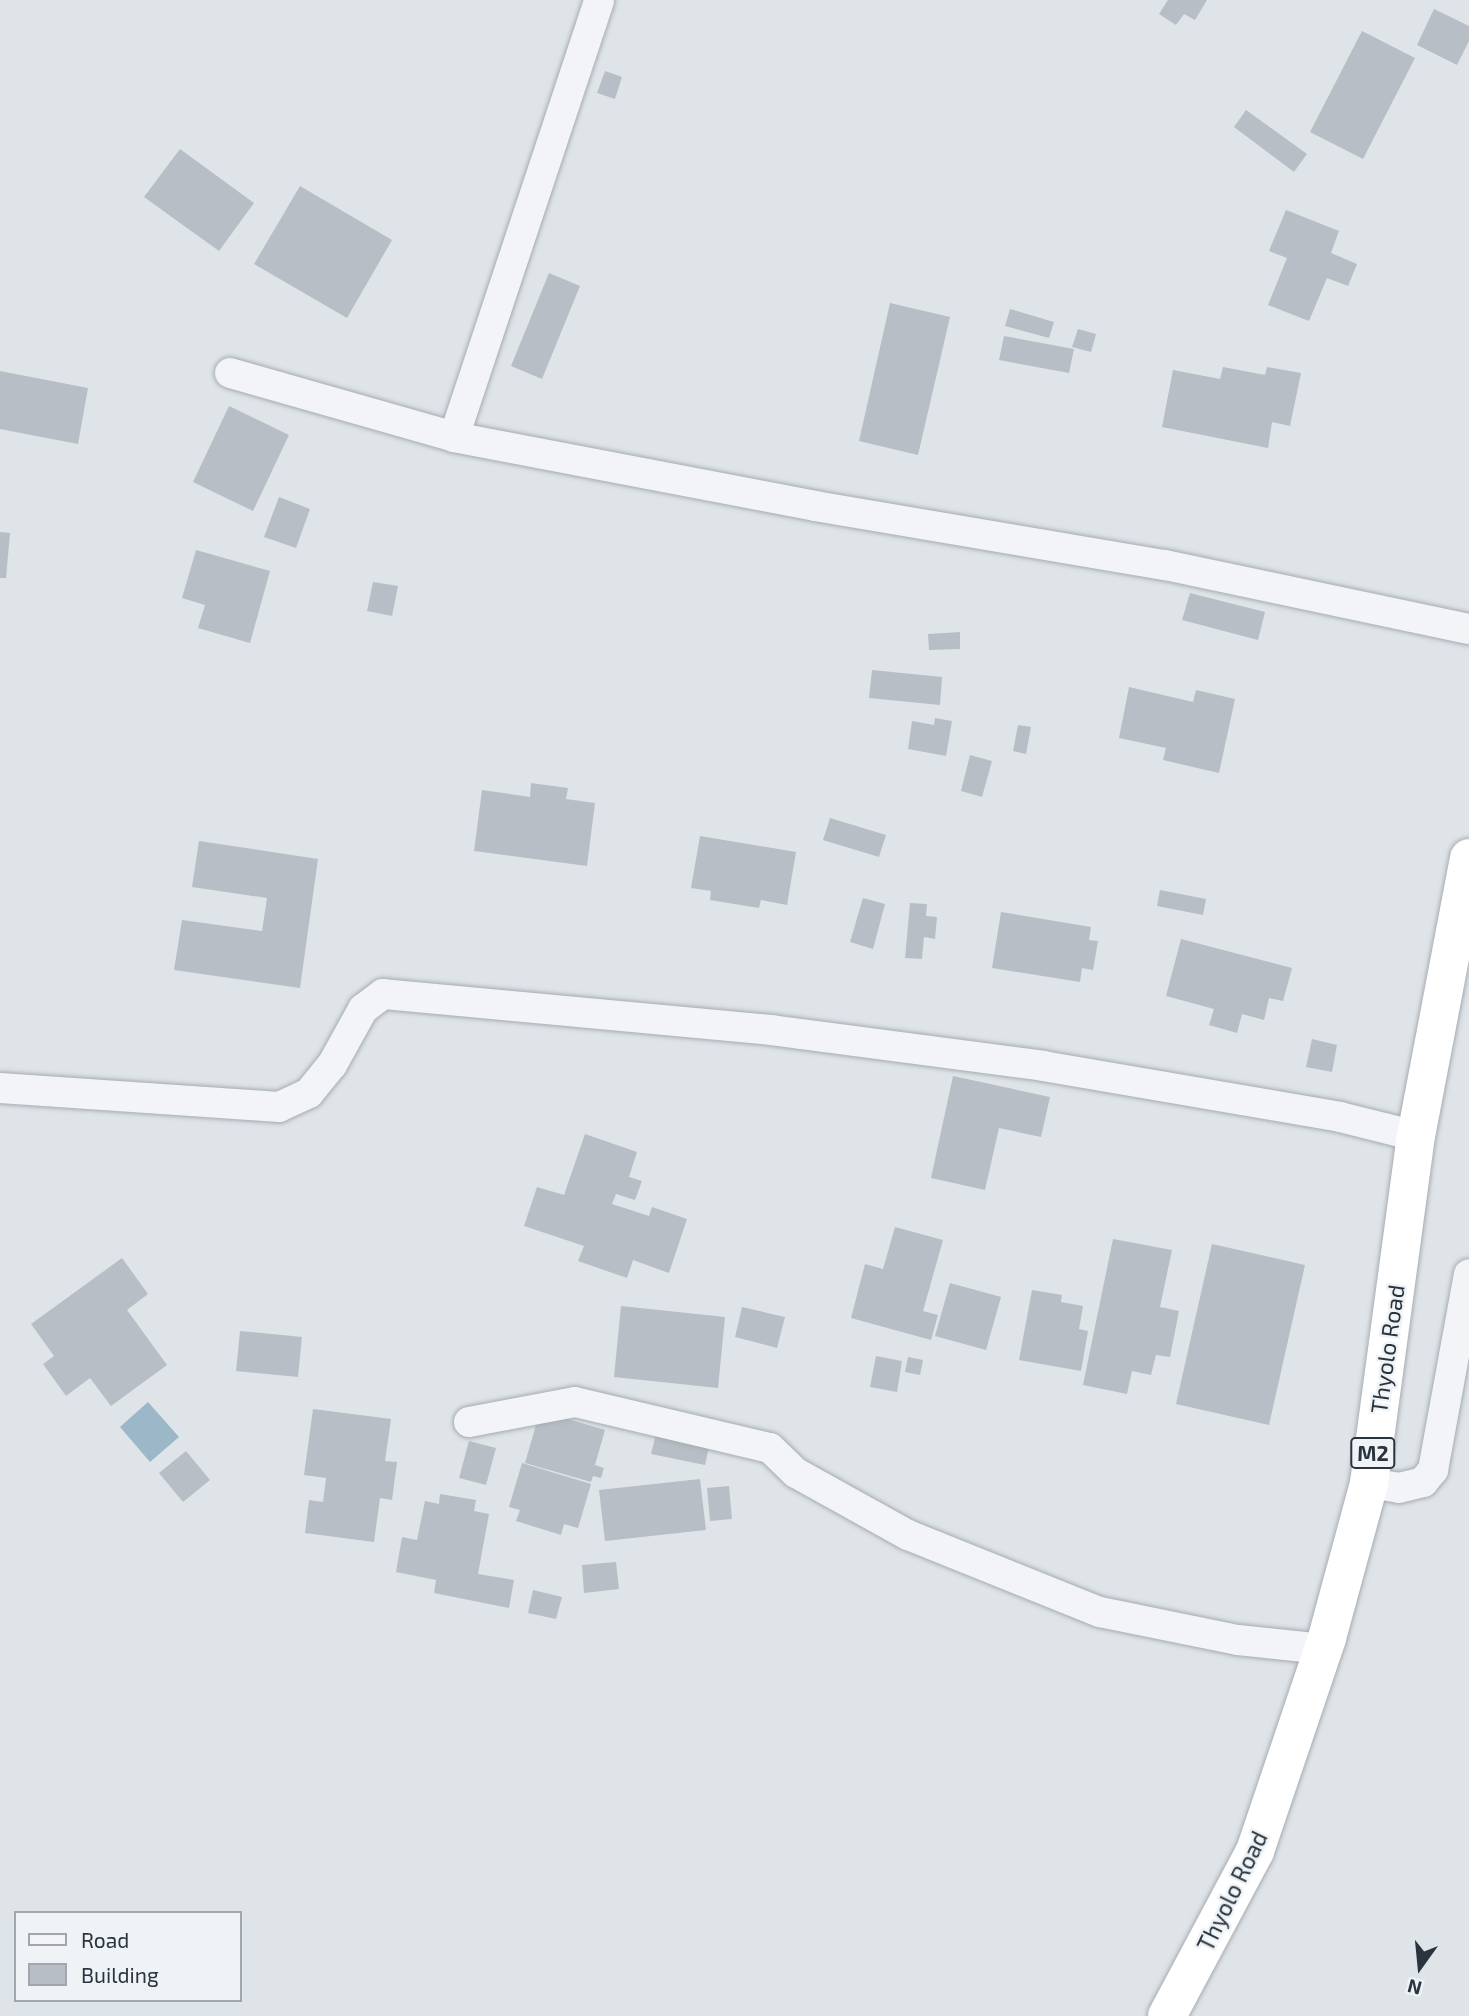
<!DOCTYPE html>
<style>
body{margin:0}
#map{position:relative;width:1469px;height:2016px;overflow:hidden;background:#dfe4e8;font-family:"Exo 2",sans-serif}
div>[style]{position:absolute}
.water>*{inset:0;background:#9bb7c8}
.building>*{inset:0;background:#b7bec5}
.roads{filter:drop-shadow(0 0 2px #a5acb2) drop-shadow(0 0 2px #a5acb2)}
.minor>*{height:30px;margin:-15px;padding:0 15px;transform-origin:15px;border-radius:15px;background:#f2f4f7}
.trunk>*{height:38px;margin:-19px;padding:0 19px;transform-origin:19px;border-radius:19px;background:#fff}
span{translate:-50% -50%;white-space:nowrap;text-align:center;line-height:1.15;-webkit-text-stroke:5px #eff3f6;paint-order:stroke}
.shield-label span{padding:2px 5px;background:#eff3f6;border:2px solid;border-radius:5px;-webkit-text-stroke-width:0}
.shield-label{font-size:21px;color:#29343f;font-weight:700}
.street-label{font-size:23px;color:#29343f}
.legend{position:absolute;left:14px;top:1911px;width:228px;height:91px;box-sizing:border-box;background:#eff3f6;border:2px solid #a0a7ad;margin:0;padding:9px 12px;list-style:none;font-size:21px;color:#29343f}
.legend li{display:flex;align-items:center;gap:14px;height:35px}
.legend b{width:35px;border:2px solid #a0a7ad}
.north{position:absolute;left:1385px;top:1932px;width:70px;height:70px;-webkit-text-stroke:5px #eff3f6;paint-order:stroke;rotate:195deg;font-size:19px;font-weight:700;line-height:28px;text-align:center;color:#29343f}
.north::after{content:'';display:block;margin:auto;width:24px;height:32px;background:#29343f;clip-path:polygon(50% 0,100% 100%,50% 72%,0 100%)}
</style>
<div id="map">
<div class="water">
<i style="clip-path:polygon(148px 1402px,179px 1437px,150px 1462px,120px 1427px)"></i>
</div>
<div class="building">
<i style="clip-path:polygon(1168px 0,1207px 0,1195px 20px,1184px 14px,1176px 25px,1159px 14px)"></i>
<i style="clip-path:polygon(1434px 9px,1469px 26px,1469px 41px,1457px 65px,1417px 45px)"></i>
<i style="clip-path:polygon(1362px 31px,1415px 58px,1363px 159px,1310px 132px)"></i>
<i style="clip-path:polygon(605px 71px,622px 77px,615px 99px,597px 93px)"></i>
<i style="clip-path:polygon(1246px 110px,1307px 154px,1294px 172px,1234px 127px)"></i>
<i style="clip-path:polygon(180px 149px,254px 203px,219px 251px,144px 197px)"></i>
<i style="clip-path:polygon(300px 186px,392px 240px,347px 318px,254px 264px)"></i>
<i style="clip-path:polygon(1286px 210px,1339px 231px,1331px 253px,1357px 264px,1348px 286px,1327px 278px,1309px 321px,1268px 305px,1287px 258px,1269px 251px)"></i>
<i style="clip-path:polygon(549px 273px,580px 286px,542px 379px,511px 366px)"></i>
<i style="clip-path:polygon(890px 303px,950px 317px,918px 455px,859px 441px)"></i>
<i style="clip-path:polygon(1010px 309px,1054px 322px,1049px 338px,1005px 326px)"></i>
<i style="clip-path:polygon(1078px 329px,1096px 334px,1091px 352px,1072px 347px)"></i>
<i style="clip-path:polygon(1004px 336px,1074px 349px,1069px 373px,999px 360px)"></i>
<i style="clip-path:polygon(1223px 367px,1265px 375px,1267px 367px,1301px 373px,1290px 426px,1272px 422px,1268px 448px,1162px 427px,1173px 370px,1220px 379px)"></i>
<i style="clip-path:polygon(0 371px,88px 388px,78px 444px,0 429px)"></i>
<i style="clip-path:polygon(229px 406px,289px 435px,253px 511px,193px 482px)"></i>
<i style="clip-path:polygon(279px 497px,310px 509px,296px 548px,264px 537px)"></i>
<i style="clip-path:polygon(0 532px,10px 533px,6px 578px,0 578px)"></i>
<i style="clip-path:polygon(196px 550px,270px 571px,250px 643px,198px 628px,205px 605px,182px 598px)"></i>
<i style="clip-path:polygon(373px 582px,398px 586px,392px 616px,367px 611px)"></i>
<i style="clip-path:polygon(1190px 593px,1265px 612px,1258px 640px,1182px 620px)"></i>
<i style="clip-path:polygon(960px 632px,960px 649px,929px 650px,928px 634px)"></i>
<i style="clip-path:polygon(872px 670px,942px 677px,940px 705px,869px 698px)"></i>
<i style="clip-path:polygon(1129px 687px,1193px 702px,1196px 690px,1235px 699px,1219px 773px,1163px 760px,1166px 748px,1119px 738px)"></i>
<i style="clip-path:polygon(935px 718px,952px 721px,946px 756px,908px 749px,912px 721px,934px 725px)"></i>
<i style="clip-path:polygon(1018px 725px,1031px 727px,1026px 754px,1013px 751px)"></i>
<i style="clip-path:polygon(970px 755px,992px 761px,982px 797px,961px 791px)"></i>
<i style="clip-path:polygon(531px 783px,568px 788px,566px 799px,595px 803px,587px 866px,474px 851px,482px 790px,530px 797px)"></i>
<i style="clip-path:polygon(830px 818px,886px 835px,879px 857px,823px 840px)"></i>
<i style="clip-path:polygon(700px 836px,796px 852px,787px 905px,761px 900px,759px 908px,710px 900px,711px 891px,691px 888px)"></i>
<i style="clip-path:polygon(199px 841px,318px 859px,300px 988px,174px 970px,182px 920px,262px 931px,267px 898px,192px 887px)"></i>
<i style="clip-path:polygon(1160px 890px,1206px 899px,1203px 915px,1157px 906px)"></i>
<i style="clip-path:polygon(863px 898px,885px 904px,873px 949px,850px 942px)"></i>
<i style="clip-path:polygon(910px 903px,927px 904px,926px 916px,937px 917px,935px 939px,924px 937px,922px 959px,905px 958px)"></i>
<i style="clip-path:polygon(1001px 912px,1091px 927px,1089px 940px,1098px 941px,1093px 970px,1082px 968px,1080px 982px,992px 968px)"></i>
<i style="clip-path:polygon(1181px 939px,1292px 968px,1283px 1001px,1269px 998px,1264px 1020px,1242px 1014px,1237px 1033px,1209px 1025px,1214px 1009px,1166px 996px)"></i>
<i style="clip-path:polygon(1312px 1039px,1337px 1045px,1332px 1072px,1306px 1067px)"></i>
<i style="clip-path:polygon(953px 1076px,1050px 1097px,1041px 1137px,999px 1128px,985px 1190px,931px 1178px)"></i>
<i style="clip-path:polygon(585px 1134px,637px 1152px,629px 1177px,642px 1181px,635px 1200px,616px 1194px,612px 1204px,649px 1216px,652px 1207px,687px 1219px,669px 1273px,633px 1260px,627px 1278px,578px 1261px,584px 1246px,524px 1226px,537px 1187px,564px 1195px)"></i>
<i style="clip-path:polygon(895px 1227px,943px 1240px,923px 1311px,938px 1315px,931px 1340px,851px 1318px,865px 1264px,883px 1269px)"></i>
<i style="clip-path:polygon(1113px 1239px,1172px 1250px,1160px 1307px,1179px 1311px,1170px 1357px,1156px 1355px,1151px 1375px,1132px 1371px,1127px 1394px,1083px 1385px)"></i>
<i style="clip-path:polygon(1212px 1244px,1305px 1265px,1269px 1425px,1176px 1404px)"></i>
<i style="clip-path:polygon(122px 1258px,148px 1294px,127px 1310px,167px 1365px,111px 1406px,90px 1378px,66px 1396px,43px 1364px,54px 1356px,31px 1324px)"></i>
<i style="clip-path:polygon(950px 1283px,1001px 1297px,986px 1350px,935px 1336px)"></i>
<i style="clip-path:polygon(1032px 1290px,1062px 1295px,1061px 1302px,1083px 1306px,1079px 1329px,1088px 1331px,1081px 1371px,1019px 1360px)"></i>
<i style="clip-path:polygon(621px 1306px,725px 1317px,718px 1388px,614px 1377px)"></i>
<i style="clip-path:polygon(742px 1307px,785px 1317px,777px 1348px,735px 1337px)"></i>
<i style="clip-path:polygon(240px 1331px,302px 1337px,298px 1377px,236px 1371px)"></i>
<i style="clip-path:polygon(876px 1356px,902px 1361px,897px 1392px,870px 1387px)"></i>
<i style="clip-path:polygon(908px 1357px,923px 1360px,920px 1375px,905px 1372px)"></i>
<i style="clip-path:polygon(313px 1409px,391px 1419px,385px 1461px,397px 1462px,392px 1500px,380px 1498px,374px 1542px,305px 1533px,309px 1500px,323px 1502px,326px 1478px,304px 1475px)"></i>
<i style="clip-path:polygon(540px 1411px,605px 1430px,595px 1465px,604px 1468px,601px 1478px,593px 1476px,591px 1482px,525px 1463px)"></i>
<i style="clip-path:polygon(658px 1426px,711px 1437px,705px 1465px,651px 1454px)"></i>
<i style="clip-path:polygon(469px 1441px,496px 1448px,486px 1485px,459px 1478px)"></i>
<i style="clip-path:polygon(186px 1451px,210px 1480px,183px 1502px,159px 1473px)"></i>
<i style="clip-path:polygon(522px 1463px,591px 1484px,578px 1528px,564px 1524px,561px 1535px,516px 1521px,520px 1510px,509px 1507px)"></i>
<i style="clip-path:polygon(700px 1479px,706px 1530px,605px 1541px,599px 1490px)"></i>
<i style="clip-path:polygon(729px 1486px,732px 1519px,710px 1521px,707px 1488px)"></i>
<i style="clip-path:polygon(440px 1494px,476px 1500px,474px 1511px,489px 1514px,478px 1574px,514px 1580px,509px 1608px,434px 1593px,436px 1580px,396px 1572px,402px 1537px,417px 1540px,425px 1501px,439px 1504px)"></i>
<i style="clip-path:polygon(616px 1562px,619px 1589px,584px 1593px,582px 1565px)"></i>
<i style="clip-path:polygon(533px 1590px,562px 1597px,556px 1619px,528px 1613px)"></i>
</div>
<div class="roads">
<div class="minor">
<i style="left:230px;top:373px;width:233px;rotate:15.9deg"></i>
<i style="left:454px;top:437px;width:368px;rotate:10.8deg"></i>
<i style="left:815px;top:506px;width:355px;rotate:9.6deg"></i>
<i style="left:1165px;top:565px;width:311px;rotate:11.9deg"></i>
<i style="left:454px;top:437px;width:460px;rotate:-71.6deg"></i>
<i style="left:0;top:1088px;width:280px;rotate:3.9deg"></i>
<i style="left:279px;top:1107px;width:33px;rotate:-25deg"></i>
<i style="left:309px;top:1093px;width:36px;rotate:-51deg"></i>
<i style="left:332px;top:1065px;width:64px;rotate:-61deg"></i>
<i style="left:363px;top:1009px;width:25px;rotate:-37deg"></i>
<i style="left:383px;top:994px;width:390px;rotate:5.3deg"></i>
<i style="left:771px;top:1030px;width:274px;rotate:7.5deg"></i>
<i style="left:1043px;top:1066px;width:301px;rotate:9.7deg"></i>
<i style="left:1340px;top:1117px;width:78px;rotate:14deg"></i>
<i style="left:469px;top:1422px;width:108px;rotate:-10.7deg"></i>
<i style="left:575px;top:1402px;width:200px;rotate:13.3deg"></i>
<i style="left:770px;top:1448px;width:36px;rotate:44deg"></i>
<i style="left:796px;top:1473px;width:128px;rotate:29deg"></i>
<i style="left:908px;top:1535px;width:207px;rotate:21.9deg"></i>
<i style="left:1100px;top:1612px;width:141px;rotate:11.5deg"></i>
<i style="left:1238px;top:1640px;width:86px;rotate:6deg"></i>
<i style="left:1369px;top:1483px;width:30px;rotate:9deg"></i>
<i style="left:1399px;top:1488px;width:25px;rotate:-14deg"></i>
<i style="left:1423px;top:1482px;width:16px;rotate:-50deg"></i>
<i style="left:1433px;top:1470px;width:199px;rotate:-79.6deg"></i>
</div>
<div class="trunk">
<i style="left:1167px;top:2016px;width:187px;rotate:-61.9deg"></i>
<i style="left:1255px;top:1851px;width:225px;rotate:-71.3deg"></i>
<i style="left:1327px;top:1638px;width:161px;rotate:-74.8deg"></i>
<i style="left:1369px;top:1483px;width:350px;rotate:-82.3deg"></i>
<i style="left:1416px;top:1136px;width:283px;rotate:-79.2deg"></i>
</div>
</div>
<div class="shield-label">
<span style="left:1373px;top:1453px">M2</span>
</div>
<div class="street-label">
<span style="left:1387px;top:1349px;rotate:-82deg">Thyolo Road</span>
<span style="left:1232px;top:1891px;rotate:-64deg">Thyolo Road</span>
</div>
<ul class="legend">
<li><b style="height:9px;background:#f2f4f7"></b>Road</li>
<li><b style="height:19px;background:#b7bec5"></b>Building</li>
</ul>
<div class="north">N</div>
</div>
